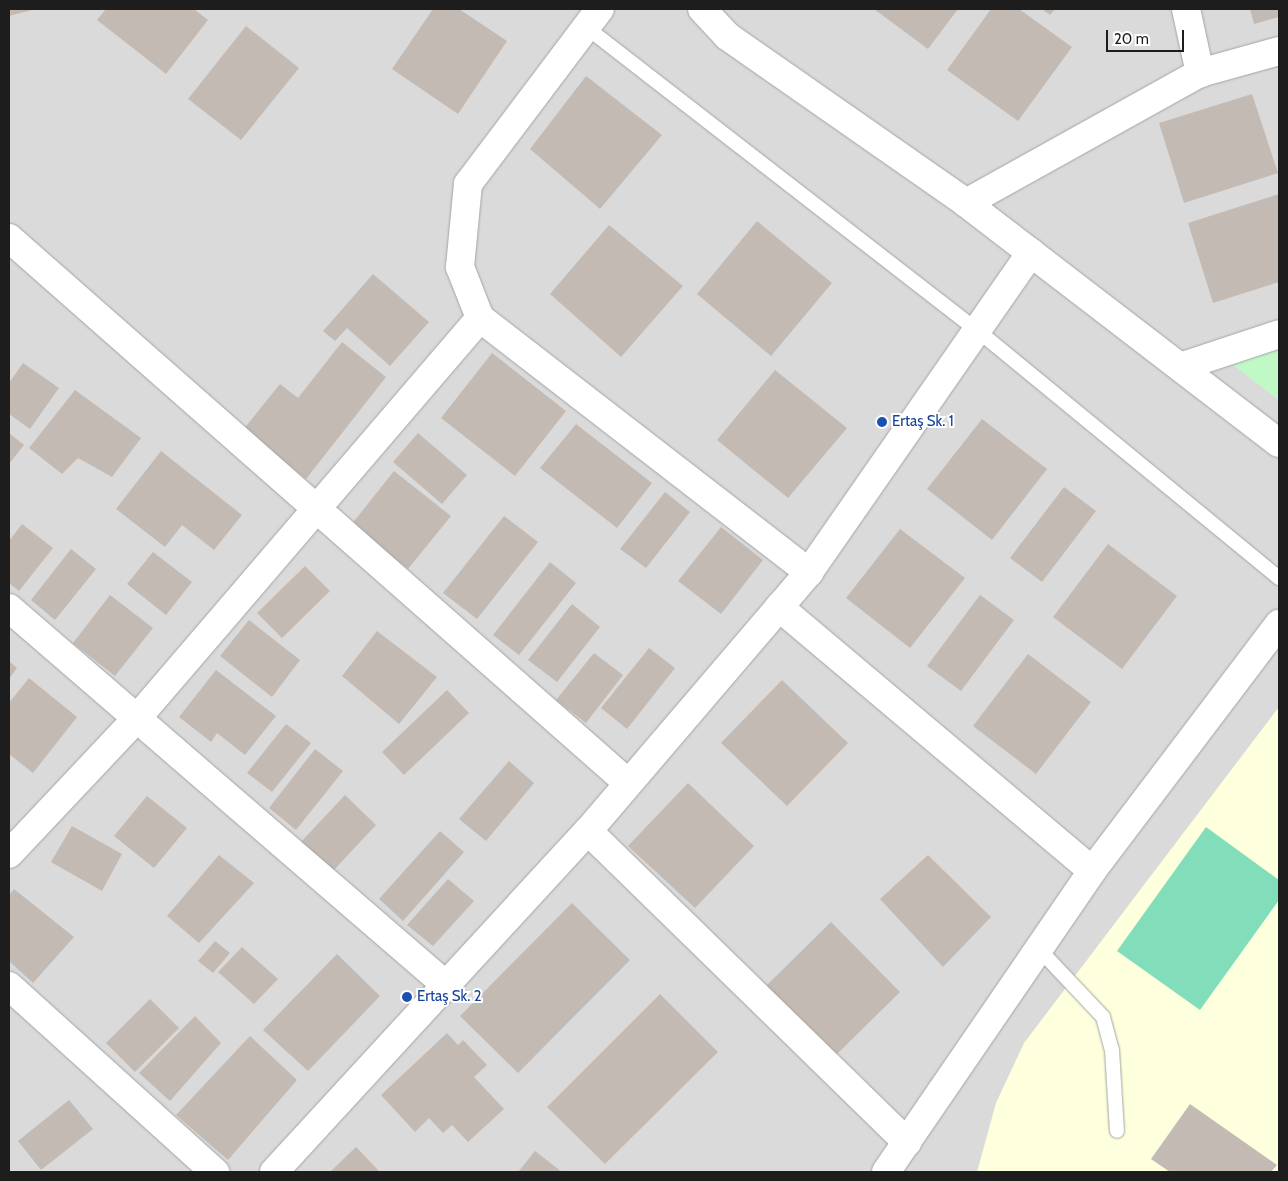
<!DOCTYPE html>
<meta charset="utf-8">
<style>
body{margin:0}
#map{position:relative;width:1288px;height:1181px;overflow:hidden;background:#eeebe3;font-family:Cabin,sans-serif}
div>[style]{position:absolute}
.residential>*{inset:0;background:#dbdada}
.education>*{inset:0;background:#feffdc}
.park>*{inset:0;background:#c0f9c5}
.pitch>*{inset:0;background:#82ddbb}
.building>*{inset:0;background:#c3bab3}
.roads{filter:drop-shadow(0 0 1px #a4a4a4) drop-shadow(0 0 1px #a4a4a4)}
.service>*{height:14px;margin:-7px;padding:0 7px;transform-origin:7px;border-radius:7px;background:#fff}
.minor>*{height:28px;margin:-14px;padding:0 14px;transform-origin:14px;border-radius:14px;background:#fff}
.tertiary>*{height:28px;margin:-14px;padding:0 14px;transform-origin:14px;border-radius:14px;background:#fff}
.dots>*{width:14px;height:14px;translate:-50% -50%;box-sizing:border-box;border:2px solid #fff;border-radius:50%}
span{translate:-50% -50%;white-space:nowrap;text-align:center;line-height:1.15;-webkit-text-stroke:4px #fff;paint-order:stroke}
.transit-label{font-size:15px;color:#164399}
.left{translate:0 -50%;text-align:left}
.frame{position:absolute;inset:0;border:10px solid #1d1d1d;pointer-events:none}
.scale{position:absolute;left:1106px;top:30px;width:78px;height:22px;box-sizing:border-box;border:2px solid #1d1d1d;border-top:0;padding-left:6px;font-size:15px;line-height:18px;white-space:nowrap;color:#1d1d1d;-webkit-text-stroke:4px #fff;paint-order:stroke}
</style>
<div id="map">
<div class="residential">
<i style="clip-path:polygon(9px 9px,1279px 9px,1279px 1172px,9px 1172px)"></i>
</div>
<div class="education">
<i style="clip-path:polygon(1279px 707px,1279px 1172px,977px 1172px,996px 1103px,1024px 1043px)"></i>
</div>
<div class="park">
<i style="clip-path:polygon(1279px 346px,1279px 400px,1229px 362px)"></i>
</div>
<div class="pitch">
<i style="clip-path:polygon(1206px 827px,1279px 880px,1279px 900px,1200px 1010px,1117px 951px)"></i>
</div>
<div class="building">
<i style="clip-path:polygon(9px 9px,36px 9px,9px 16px)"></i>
<i style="clip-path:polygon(106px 9px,194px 9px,208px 20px,166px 74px,97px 20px)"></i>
<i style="clip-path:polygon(433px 9px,459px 9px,507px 41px,458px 114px,392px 69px)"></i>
<i style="clip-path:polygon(874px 9px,958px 9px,928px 49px)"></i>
<i style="clip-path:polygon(991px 9px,1019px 9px,1072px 47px,1018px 121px,947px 70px)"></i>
<i style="clip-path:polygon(1042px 9px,1055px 9px,1050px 15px)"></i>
<i style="clip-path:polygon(1250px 9px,1279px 9px,1279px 17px,1254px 24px)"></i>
<i style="clip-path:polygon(246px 26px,299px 68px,241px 140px,188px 99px)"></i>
<i style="clip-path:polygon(586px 76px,662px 135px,600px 209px,530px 149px)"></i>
<i style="clip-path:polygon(1252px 94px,1278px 173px,1184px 203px,1159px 123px)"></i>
<i style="clip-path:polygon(1279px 194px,1279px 282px,1213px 303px,1188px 223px)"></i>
<i style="clip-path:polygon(757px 221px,832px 283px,771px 356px,697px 294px)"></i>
<i style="clip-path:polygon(609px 225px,683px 286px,621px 357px,550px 294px)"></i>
<i style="clip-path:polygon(373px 274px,429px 322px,390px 366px,347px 328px,335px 341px,323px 331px)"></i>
<i style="clip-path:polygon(342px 342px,386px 377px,306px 479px,243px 430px,280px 384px,298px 398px)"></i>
<i style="clip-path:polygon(492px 353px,566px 411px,515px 476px,441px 418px)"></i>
<i style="clip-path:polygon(23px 363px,59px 388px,30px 429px,9px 414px,9px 383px)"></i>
<i style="clip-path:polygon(775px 370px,847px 428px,788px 498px,717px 440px)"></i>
<i style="clip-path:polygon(75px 390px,141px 438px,112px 477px,78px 458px,62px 474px,29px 448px)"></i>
<i style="clip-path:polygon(982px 419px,1047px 469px,992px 540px,927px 489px)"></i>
<i style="clip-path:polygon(576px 424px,652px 483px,617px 528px,540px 468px)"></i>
<i style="clip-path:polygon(9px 433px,24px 445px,9px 464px)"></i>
<i style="clip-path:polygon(418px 433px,467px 475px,442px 504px,393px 462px)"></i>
<i style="clip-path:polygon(161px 451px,242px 515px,214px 550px,182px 525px,165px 547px,116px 509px)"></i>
<i style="clip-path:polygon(394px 471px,451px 516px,408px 569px,351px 525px)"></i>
<i style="clip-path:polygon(1064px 487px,1096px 511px,1042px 582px,1010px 558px)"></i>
<i style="clip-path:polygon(665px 492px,690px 512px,646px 568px,620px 549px)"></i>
<i style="clip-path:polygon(504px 516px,538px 542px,477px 619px,443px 593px)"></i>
<i style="clip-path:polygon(22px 524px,53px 548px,19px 591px,9px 583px,9px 541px)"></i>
<i style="clip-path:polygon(721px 527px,763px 560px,721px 614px,678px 581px)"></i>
<i style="clip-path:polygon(900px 529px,965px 578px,910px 648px,846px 598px)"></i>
<i style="clip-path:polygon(1108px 544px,1177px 596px,1122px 669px,1053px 617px)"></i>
<i style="clip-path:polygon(71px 549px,96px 569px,55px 620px,31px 600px)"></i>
<i style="clip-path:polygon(153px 552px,192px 582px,166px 615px,127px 584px)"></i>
<i style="clip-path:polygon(550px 562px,576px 583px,519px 655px,493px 635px)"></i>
<i style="clip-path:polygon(305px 566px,330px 591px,282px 638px,257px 613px)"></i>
<i style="clip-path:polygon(110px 595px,153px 628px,115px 676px,73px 643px)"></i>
<i style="clip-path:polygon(980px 595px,1014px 620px,961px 691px,927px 666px)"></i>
<i style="clip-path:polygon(572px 604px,600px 627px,557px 682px,528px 660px)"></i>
<i style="clip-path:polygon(249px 620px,300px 660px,272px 697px,220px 656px)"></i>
<i style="clip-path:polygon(377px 631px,437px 677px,399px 724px,342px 676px)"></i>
<i style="clip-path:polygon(649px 648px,675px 668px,627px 729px,601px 708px)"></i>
<i style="clip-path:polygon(594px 653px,623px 675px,586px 723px,556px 700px)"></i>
<i style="clip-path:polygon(1028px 654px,1091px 702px,1036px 774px,973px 726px)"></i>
<i style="clip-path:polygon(9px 661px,17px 668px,9px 679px)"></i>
<i style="clip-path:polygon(216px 670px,276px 716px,245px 755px,217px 733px,211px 742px,179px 717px)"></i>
<i style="clip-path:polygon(29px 678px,77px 717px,33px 773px,9px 754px,9px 703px)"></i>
<i style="clip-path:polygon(782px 680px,848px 743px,787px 806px,721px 743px)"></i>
<i style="clip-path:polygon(447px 690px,469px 713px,404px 775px,382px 752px)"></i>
<i style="clip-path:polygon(286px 724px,311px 743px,272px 792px,247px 773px)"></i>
<i style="clip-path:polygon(315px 749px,343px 771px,296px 830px,269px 808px)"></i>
<i style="clip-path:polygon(509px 761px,534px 783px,486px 841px,459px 819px)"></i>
<i style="clip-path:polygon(688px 783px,754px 846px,695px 908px,628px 846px)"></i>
<i style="clip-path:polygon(345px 795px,376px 825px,332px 872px,300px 843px)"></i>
<i style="clip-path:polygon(147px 796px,187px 828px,154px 868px,114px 836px)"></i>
<i style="clip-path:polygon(72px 826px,122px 854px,102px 891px,51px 862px)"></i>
<i style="clip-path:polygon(440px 831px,464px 852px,403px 921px,379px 899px)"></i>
<i style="clip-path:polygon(219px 855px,254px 883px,199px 943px,167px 916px)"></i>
<i style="clip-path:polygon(928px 855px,991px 917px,943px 967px,880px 899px)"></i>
<i style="clip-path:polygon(448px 879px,474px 901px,433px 946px,407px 925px)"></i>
<i style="clip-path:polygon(14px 889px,74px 937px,33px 983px,9px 961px,9px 895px)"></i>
<i style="clip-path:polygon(572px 903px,630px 960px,518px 1073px,460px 1016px)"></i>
<i style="clip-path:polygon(831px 922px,900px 992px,833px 1058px,764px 988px)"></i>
<i style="clip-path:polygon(215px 941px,230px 953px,213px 973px,198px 961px)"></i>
<i style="clip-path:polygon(242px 947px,278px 979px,254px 1004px,218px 972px)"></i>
<i style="clip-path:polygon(337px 954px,380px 996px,308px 1071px,263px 1030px)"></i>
<i style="clip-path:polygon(660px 994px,718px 1052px,605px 1164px,547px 1107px)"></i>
<i style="clip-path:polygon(150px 999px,179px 1028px,135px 1072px,106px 1043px)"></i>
<i style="clip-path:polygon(195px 1016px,221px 1043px,170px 1101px,139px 1073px)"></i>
<i style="clip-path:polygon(447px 1033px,458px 1045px,463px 1040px,487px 1065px,474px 1077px,504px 1109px,468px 1142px,452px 1125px,443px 1133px,429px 1118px,415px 1132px,381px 1095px)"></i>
<i style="clip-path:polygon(250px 1036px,297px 1080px,228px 1160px,176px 1115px)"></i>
<i style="clip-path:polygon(69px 1100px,93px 1129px,41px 1170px,18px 1141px)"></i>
<i style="clip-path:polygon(1190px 1104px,1277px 1165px,1271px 1172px,1170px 1172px,1151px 1159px)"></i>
<i style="clip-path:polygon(356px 1147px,380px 1172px,330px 1172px)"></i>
<i style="clip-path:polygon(535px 1151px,562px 1172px,518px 1172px)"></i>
</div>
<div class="roads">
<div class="service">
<i style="left:586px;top:27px;width:495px;rotate:37.8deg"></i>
<i style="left:977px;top:330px;width:391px;rotate:39.4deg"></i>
<i style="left:1038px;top:948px;width:95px;rotate:46.7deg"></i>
<i style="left:1103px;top:1017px;width:34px;rotate:75deg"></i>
<i style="left:1112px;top:1050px;width:81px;rotate:86.5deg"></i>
</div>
<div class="minor">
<i style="left:1186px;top:9px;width:66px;rotate:77.7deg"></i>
<i style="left:966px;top:203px;width:268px;rotate:-29.1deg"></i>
<i style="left:1200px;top:73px;width:82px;rotate:-15.6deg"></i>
<i style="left:9px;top:238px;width:825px;rotate:41.36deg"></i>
<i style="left:480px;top:318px;width:55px;rotate:-111.4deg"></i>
<i style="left:460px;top:267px;width:83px;rotate:-84.5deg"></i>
<i style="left:468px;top:184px;width:219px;rotate:-53deg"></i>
<i style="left:1180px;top:367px;width:104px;rotate:-18.4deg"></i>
<i style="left:779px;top:607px;width:409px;rotate:40.1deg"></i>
<i style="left:9px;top:608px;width:579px;rotate:40.79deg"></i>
<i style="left:588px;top:831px;width:446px;rotate:44.3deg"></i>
<i style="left:9px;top:854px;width:188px;rotate:-46.7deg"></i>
<i style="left:138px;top:717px;width:526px;rotate:-49.4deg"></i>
<i style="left:480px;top:318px;width:416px;rotate:37.7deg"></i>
<i style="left:9px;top:986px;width:278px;rotate:42.1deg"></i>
<i style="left:274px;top:1172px;width:464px;rotate:-47.4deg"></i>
<i style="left:588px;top:831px;width:340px;rotate:-49.5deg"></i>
<i style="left:809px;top:572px;width:389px;rotate:-55.2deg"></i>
<i style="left:886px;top:1172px;width:365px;rotate:-55.6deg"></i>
<i style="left:1092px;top:871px;width:310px;rotate:-52.9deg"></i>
</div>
<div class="tertiary">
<i style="left:702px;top:9px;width:37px;rotate:47deg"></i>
<i style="left:727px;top:36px;width:292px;rotate:34.9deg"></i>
<i style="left:966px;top:203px;width:394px;rotate:37.5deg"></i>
</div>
</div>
<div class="dots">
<i style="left:882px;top:422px;background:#1a4fb4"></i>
<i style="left:407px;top:997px;background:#1a4fb4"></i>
</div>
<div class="transit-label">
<span class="left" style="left:892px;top:422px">Ertaş Sk. 1</span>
<span class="left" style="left:417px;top:997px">Ertaş Sk. 2</span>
</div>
<div class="frame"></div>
<div class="scale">20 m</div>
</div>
